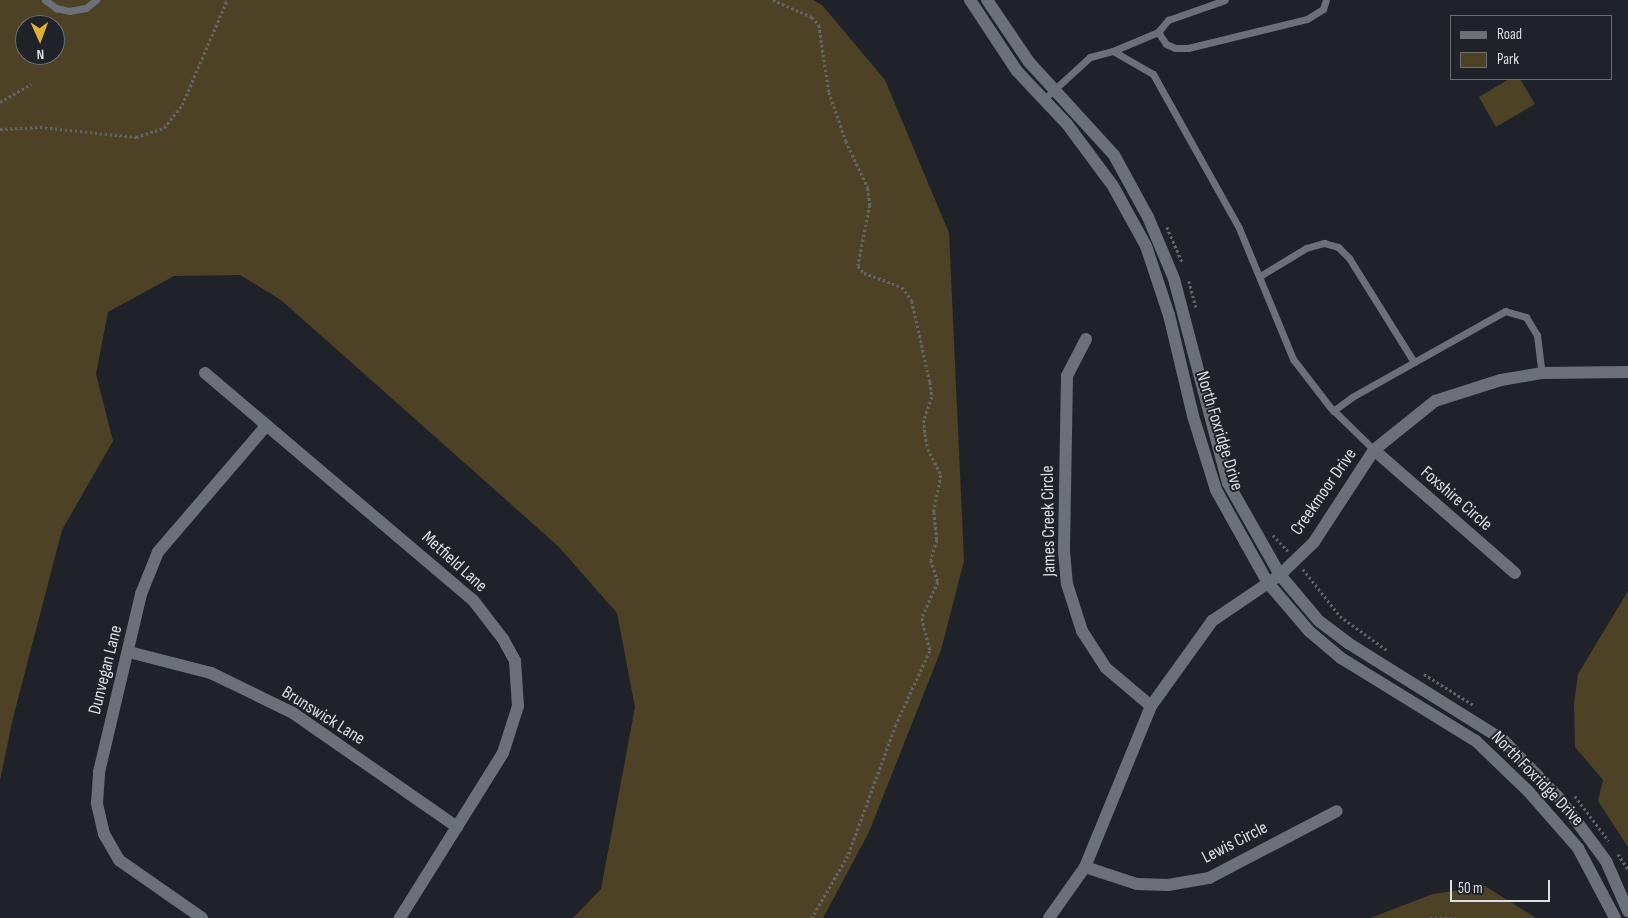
<!DOCTYPE html>
<style>
body{margin:0}
#map{position:relative;width:1628px;height:918px;overflow:hidden;background:#1f2329;font-family:"Sofia Sans Condensed",sans-serif}
div>[style]{position:absolute}
.green>*{inset:0;background:#4d4226}
.path>*{height:2.5px;margin-top:-1.25px;transform-origin:0;background:repeating-linear-gradient(90deg,#63676c 0 2.5px,transparent 0 5px)}
.lane>*{height:7px;margin:-3.5px;padding:0 3.5px;transform-origin:3.5px;border-radius:3.5px;background:#6c7178}
.street>*{height:12px;margin:-6px;padding:0 6px;transform-origin:6px;border-radius:6px;background:#6c7178}
.secondary>*{height:12px;margin:-6px;padding:0 6px;transform-origin:6px;border-radius:6px;background:#6c7178}
span{translate:-50% -50%;white-space:nowrap;text-align:center;line-height:1.15;-webkit-text-stroke:4px #1f2329;paint-order:stroke}
.street-label{font-size:18px;color:#dcdfe3}
.legend{position:absolute;left:1450px;top:15px;width:162px;height:65px;box-sizing:border-box;background:#1f2329;border:1px solid #6b6e73;margin:0;padding:6px 9px;list-style:none;font-size:15px;color:#dcdfe3}
.legend li{display:flex;align-items:center;gap:10px;height:25px}
.legend b{width:25px;border:1px solid #6b6e73}
.north{position:absolute;left:15px;top:15px;width:50px;height:50px;box-sizing:border-box;background:#1f2329;border:1px solid #6b6e73;border-radius:50%;rotate:178deg;font-size:14px;font-weight:700;line-height:20px;text-align:center;color:#dcdfe3}
.north::after{content:'';display:block;margin:auto;width:18px;height:22px;background:#dfb133;clip-path:polygon(50% 0,100% 100%,50% 72%,0 100%)}
.scale{position:absolute;left:1450px;top:880px;width:100px;height:22px;box-sizing:border-box;border:2px solid #dcdfe3;border-top:0;padding-left:6px;font-size:15px;line-height:18px;white-space:nowrap;color:#dcdfe3;-webkit-text-stroke:4px #1f2329;paint-order:stroke}
</style>
<div id="map">
<div class="green">
<i style="clip-path:polygon(evenodd,0 0,813px 0,822px 5px,885px 80px,949px 233px,964px 561px,941px 650px,869px 832px,823px 918px,573px 918px,601px 889px,635px 707px,617px 613px,558px 546px,281px 300px,240px 275px,174px 276px,108px 312px,96px 374px,113px 441px,62px 530px,13px 718px,0 780px,0 0,25px 25px,55px 25px,55px 55px,25px 55px,25px 25px)"></i>
<i style="clip-path:polygon(1509px 79px,1520px 79px,1535px 104px,1496px 127px,1479px 97px)"></i>
<i style="clip-path:polygon(1628px 591px,1628px 847px,1598px 801px,1603px 780px,1575px 747px,1574px 704px,1578px 674px)"></i>
<i style="clip-path:polygon(1485px 886px,1536px 918px,1370px 918px,1433px 894px)"></i>
</div>
<div class="path">
<i style="left:773px;top:0;width:43px;rotate:23.6deg"></i>
<i style="left:812px;top:17px;width:11px;rotate:49deg"></i>
<i style="left:819px;top:25px;width:68px;rotate:81.5deg"></i>
<i style="left:829px;top:92px;width:52px;rotate:70.9deg"></i>
<i style="left:846px;top:141px;width:52px;rotate:64.9deg"></i>
<i style="left:868px;top:188px;width:17px;rotate:83deg"></i>
<i style="left:870px;top:205px;width:62px;rotate:101.1deg"></i>
<i style="left:858px;top:266px;width:9px;rotate:49deg"></i>
<i style="left:864px;top:273px;width:40px;rotate:20.2deg"></i>
<i style="left:902px;top:287px;width:17px;rotate:54deg"></i>
<i style="left:912px;top:301px;width:83px;rotate:77.5deg"></i>
<i style="left:930px;top:382px;width:15px;rotate:82deg"></i>
<i style="left:932px;top:397px;width:24px;rotate:109deg"></i>
<i style="left:924px;top:420px;width:14px;rotate:86deg"></i>
<i style="left:925px;top:434px;width:15px;rotate:79deg"></i>
<i style="left:928px;top:449px;width:29px;rotate:63deg"></i>
<i style="left:941px;top:475px;width:38px;rotate:101deg"></i>
<i style="left:934px;top:512px;width:28px;rotate:84deg"></i>
<i style="left:937px;top:540px;width:21px;rotate:107deg"></i>
<i style="left:931px;top:560px;width:23px;rotate:72deg"></i>
<i style="left:938px;top:582px;width:39px;rotate:114deg"></i>
<i style="left:922px;top:618px;width:34px;rotate:76deg"></i>
<i style="left:930px;top:651px;width:81px;rotate:114.7deg"></i>
<i style="left:896px;top:725px;width:140px;rotate:110.1deg"></i>
<i style="left:848px;top:856px;width:72px;rotate:120.1deg"></i>
<i style="left:0;top:102px;width:36px;rotate:-30deg"></i>
<i style="left:0;top:129px;width:40px;rotate:-2.9deg"></i>
<i style="left:40px;top:127px;width:97px;rotate:5.9deg"></i>
<i style="left:136px;top:137px;width:29px;rotate:-18deg"></i>
<i style="left:164px;top:128px;width:29px;rotate:-52deg"></i>
<i style="left:182px;top:105px;width:114px;rotate:-66.8deg"></i>
<i style="left:1167px;top:227px;width:40px;rotate:66.6deg"></i>
<i style="left:1189px;top:281px;width:27px;rotate:75deg"></i>
<i style="left:1273px;top:535px;width:22px;rotate:47deg"></i>
<i style="left:1303px;top:569px;width:60px;rotate:51.8deg"></i>
<i style="left:1340px;top:616px;width:59px;rotate:36.1deg"></i>
<i style="left:1424px;top:674px;width:60px;rotate:32.1deg"></i>
<i style="left:1575px;top:796px;width:56px;rotate:52.9deg"></i>
<i style="left:1618px;top:854px;width:18px;rotate:56deg"></i>
<i style="left:1430px;top:918px;width:26px"></i>
</div>
<div class="lane">
<i style="left:45px;top:0;width:14px;rotate:36deg"></i>
<i style="left:56px;top:8px;width:13px;rotate:13deg"></i>
<i style="left:69px;top:11px;width:17px;rotate:-10deg"></i>
<i style="left:86px;top:8px;width:13px;rotate:-39deg"></i>
<i style="left:1158px;top:32px;width:14px;rotate:56deg"></i>
<i style="left:1166px;top:44px;width:10px;rotate:24deg"></i>
<i style="left:1175px;top:48px;width:13px"></i>
<i style="left:1188px;top:48px;width:122px;rotate:-13.7deg"></i>
<i style="left:1307px;top:19px;width:19px;rotate:-32deg"></i>
<i style="left:1323px;top:9px;width:9px;rotate:-72deg"></i>
<i style="left:1113px;top:51px;width:49px;rotate:-22.9deg"></i>
<i style="left:1158px;top:32px;width:16px;rotate:-50deg"></i>
<i style="left:1168px;top:20px;width:60px;rotate:-19.3deg"></i>
<i style="left:1044px;top:99px;width:62px;rotate:-42.4deg"></i>
<i style="left:1090px;top:57px;width:24px;rotate:-15deg"></i>
<i style="left:1113px;top:51px;width:46px;rotate:29.9deg"></i>
<i style="left:1153px;top:74px;width:176px;rotate:60.8deg"></i>
<i style="left:1239px;top:228px;width:142px;rotate:67.6deg"></i>
<i style="left:1293px;top:359px;width:61px;rotate:52.4deg"></i>
<i style="left:1330px;top:407px;width:62px;rotate:44.3deg"></i>
<i style="left:1260px;top:276px;width:54px;rotate:-31.3deg"></i>
<i style="left:1306px;top:248px;width:19px;rotate:-16deg"></i>
<i style="left:1324px;top:243px;width:15px;rotate:16deg"></i>
<i style="left:1338px;top:247px;width:16px;rotate:45deg"></i>
<i style="left:1349px;top:258px;width:123px;rotate:58deg"></i>
<i style="left:1333px;top:411px;width:24px;rotate:-36deg"></i>
<i style="left:1352px;top:397px;width:176px;rotate:-29.3deg"></i>
<i style="left:1505px;top:311px;width:22px;rotate:16deg"></i>
<i style="left:1526px;top:317px;width:21px;rotate:59deg"></i>
<i style="left:1537px;top:335px;width:38px;rotate:83deg"></i>
</div>
<div class="street">
<i style="left:1086px;top:339px;width:42px;rotate:117.2deg"></i>
<i style="left:1067px;top:376px;width:175px;rotate:91deg"></i>
<i style="left:1064px;top:551px;width:33px;rotate:85deg"></i>
<i style="left:1067px;top:584px;width:49px;rotate:72.3deg"></i>
<i style="left:1082px;top:631px;width:44px;rotate:57deg"></i>
<i style="left:1106px;top:668px;width:59px;rotate:40.2deg"></i>
<i style="left:205px;top:373px;width:351px;rotate:40.3deg"></i>
<i style="left:473px;top:600px;width:49px;rotate:52.4deg"></i>
<i style="left:503px;top:639px;width:25px;rotate:61deg"></i>
<i style="left:515px;top:661px;width:45px;rotate:86.2deg"></i>
<i style="left:518px;top:706px;width:49px;rotate:107.7deg"></i>
<i style="left:503px;top:753px;width:195px;rotate:122deg"></i>
<i style="left:1374px;top:450px;width:187px;rotate:41.1deg"></i>
<i style="left:129px;top:652px;width:85px;rotate:14.4deg"></i>
<i style="left:211px;top:673px;width:91px;rotate:26deg"></i>
<i style="left:293px;top:713px;width:200px;rotate:34.8deg"></i>
<i style="left:1085px;top:867px;width:55px;rotate:18.1deg"></i>
<i style="left:1137px;top:884px;width:31px;rotate:2deg"></i>
<i style="left:1168px;top:885px;width:42px;rotate:-9.7deg"></i>
<i style="left:1209px;top:878px;width:144px;rotate:-27.6deg"></i>
<i style="left:202px;top:918px;width:101px;rotate:-145.1deg"></i>
<i style="left:119px;top:860px;width:30px;rotate:-120deg"></i>
<i style="left:104px;top:834px;width:32px;rotate:-103deg"></i>
<i style="left:97px;top:803px;width:31px;rotate:-86deg"></i>
<i style="left:99px;top:772px;width:183px;rotate:-76.7deg"></i>
<i style="left:141px;top:594px;width:45px;rotate:-68deg"></i>
<i style="left:158px;top:552px;width:167px;rotate:-49.4deg"></i>
<i style="left:1049px;top:918px;width:62px;rotate:-54.8deg"></i>
<i style="left:1085px;top:867px;width:174px;rotate:-67.7deg"></i>
<i style="left:1151px;top:706px;width:105px;rotate:-54.3deg"></i>
<i style="left:1212px;top:621px;width:82px;rotate:-34.1deg"></i>
<i style="left:1280px;top:575px;width:47px;rotate:-44.1deg"></i>
<i style="left:1314px;top:542px;width:110px;rotate:-56.9deg"></i>
<i style="left:1374px;top:450px;width:78px;rotate:-38.8deg"></i>
<i style="left:1435px;top:401px;width:69px;rotate:-17.7deg"></i>
<i style="left:1501px;top:380px;width:42px;rotate:-9.7deg"></i>
<i style="left:1542px;top:373px;width:86px;rotate:-0.7deg"></i>
</div>
<div class="secondary">
<i style="left:970px;top:0;width:85px;rotate:56.5deg"></i>
<i style="left:1017px;top:71px;width:73px;rotate:46.7deg"></i>
<i style="left:1067px;top:124px;width:77px;rotate:53.4deg"></i>
<i style="left:1113px;top:186px;width:68px;rotate:61.2deg"></i>
<i style="left:1146px;top:246px;width:73px;rotate:71.6deg"></i>
<i style="left:1169px;top:315px;width:104px;rotate:76.6deg"></i>
<i style="left:1193px;top:416px;width:77px;rotate:72.7deg"></i>
<i style="left:1216px;top:490px;width:107px;rotate:60.8deg"></i>
<i style="left:1268px;top:583px;width:63px;rotate:49.5deg"></i>
<i style="left:1309px;top:631px;width:42px;rotate:40.2deg"></i>
<i style="left:1341px;top:658px;width:158px;rotate:31.6deg"></i>
<i style="left:1476px;top:741px;width:72px;rotate:43.9deg"></i>
<i style="left:1528px;top:791px;width:76px;rotate:48.7deg"></i>
<i style="left:1578px;top:848px;width:79px;rotate:62.1deg"></i>
<i style="left:987px;top:0;width:75px;rotate:55.9deg"></i>
<i style="left:1029px;top:62px;width:126px;rotate:47.6deg"></i>
<i style="left:1114px;top:155px;width:71px;rotate:61.3deg"></i>
<i style="left:1148px;top:217px;width:67px;rotate:67.2deg"></i>
<i style="left:1174px;top:279px;width:211px;rotate:75.2deg"></i>
<i style="left:1228px;top:483px;width:106px;rotate:60.5deg"></i>
<i style="left:1280px;top:575px;width:60px;rotate:49.7deg"></i>
<i style="left:1319px;top:621px;width:36px;rotate:37deg"></i>
<i style="left:1348px;top:643px;width:183px;rotate:32deg"></i>
<i style="left:1503px;top:740px;width:82px;rotate:46deg"></i>
<i style="left:1560px;top:799px;width:77px;rotate:53.4deg"></i>
<i style="left:1606px;top:861px;width:55px;rotate:66.3deg"></i>
</div>
<div class="street-label">
<span style="left:1219px;top:431px;rotate:73deg">North Foxridge Drive</span>
<span style="left:1324px;top:492px;rotate:-55deg">Creekmoor Drive</span>
<span style="left:1456px;top:499px;rotate:41deg">Foxshire Circle</span>
<span style="left:1049px;top:521px;rotate:-91deg">James Creek Circle</span>
<span style="left:454px;top:562px;rotate:42deg">Metfield Lane</span>
<span style="left:106px;top:670px;rotate:-76deg">Dunvegan Lane</span>
<span style="left:323px;top:716px;rotate:32deg">Brunswick Lane</span>
<span style="left:1537px;top:779px;rotate:46deg">North Foxridge Drive</span>
<span style="left:1235px;top:843px;rotate:-27deg">Lewis Circle</span>
</div>
<ul class="legend">
<li><b style="height:6px;background:#6c7178"></b>Road</li>
<li><b style="height:14px;background:#4d4226"></b>Park</li>
</ul>
<div class="north">N</div>
<div class="scale">50 m</div>
</div>
